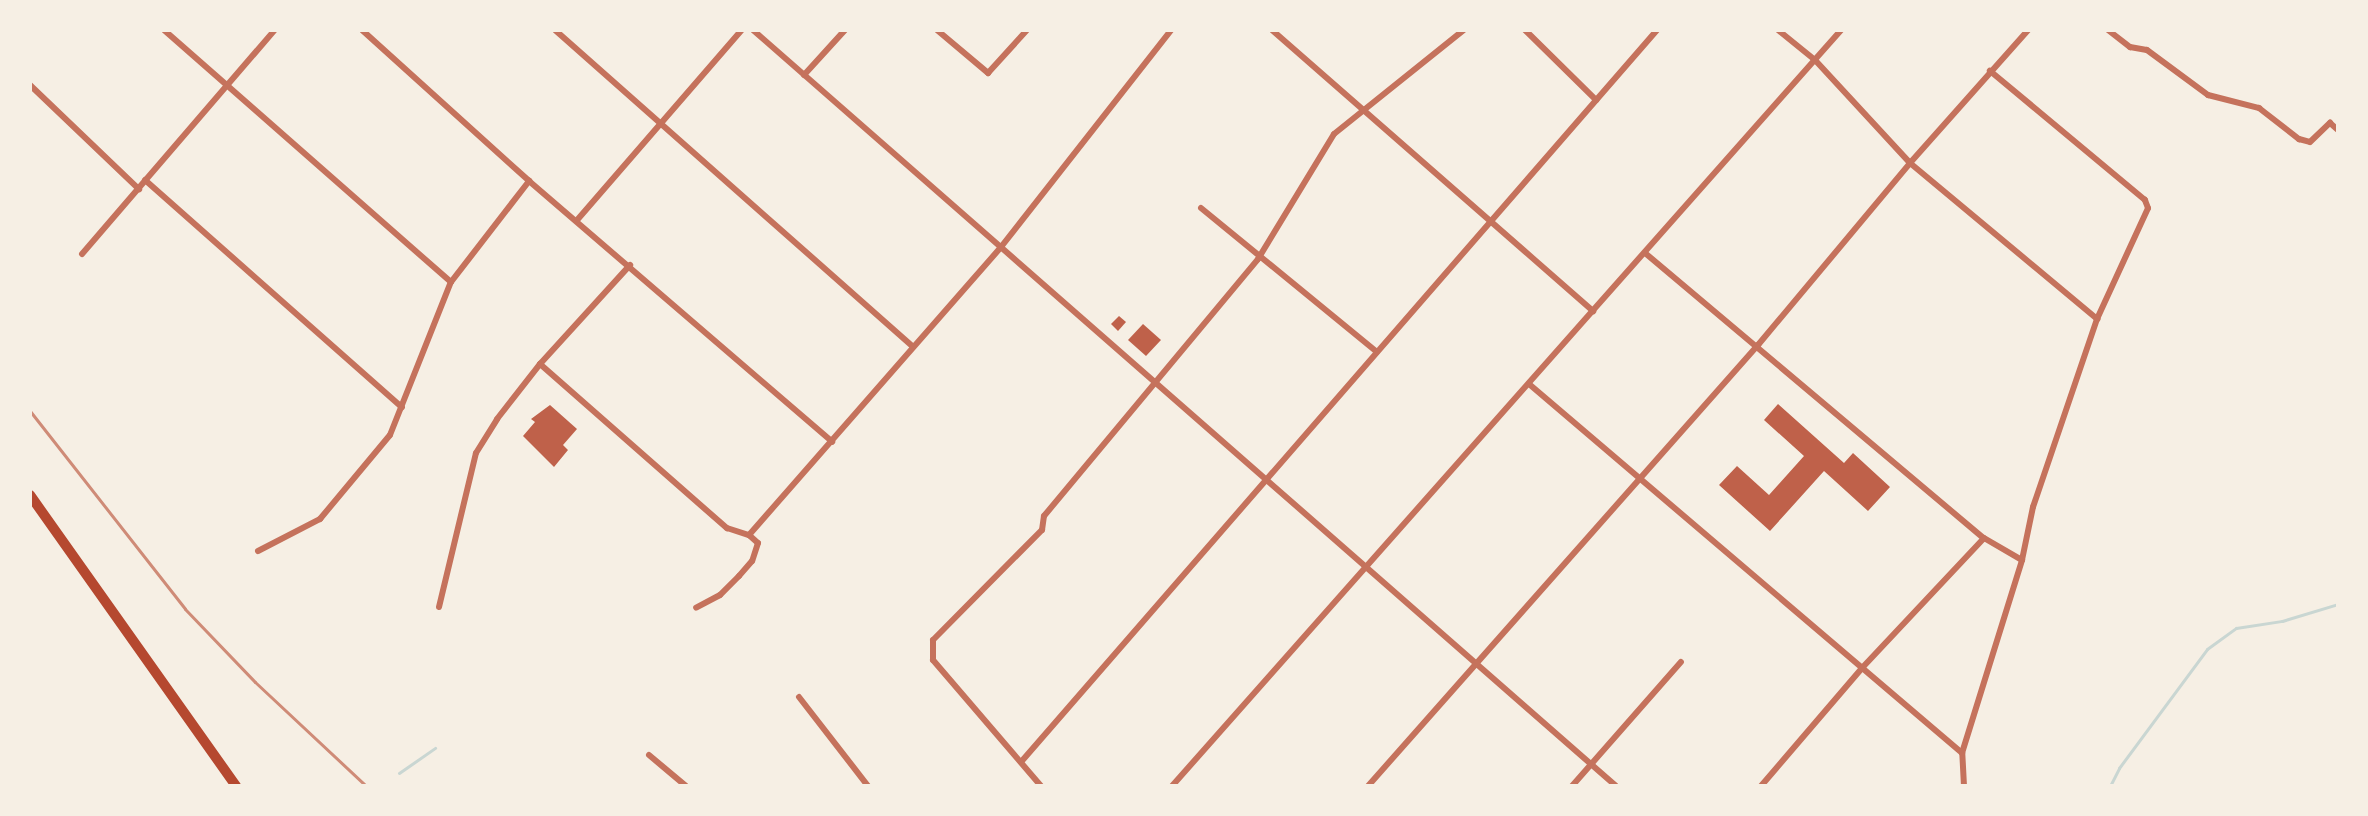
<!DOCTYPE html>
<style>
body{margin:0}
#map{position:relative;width:2368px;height:816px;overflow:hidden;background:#f6efe4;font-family:"Sofia Sans Condensed",sans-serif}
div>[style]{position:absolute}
.stream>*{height:3px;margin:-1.5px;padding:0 1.5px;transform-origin:1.5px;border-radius:1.5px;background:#c9d6d2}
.building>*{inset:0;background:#bf614a}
.minor>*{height:6px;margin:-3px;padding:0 3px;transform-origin:3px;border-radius:3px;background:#c5725c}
.primary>*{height:10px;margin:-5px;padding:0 5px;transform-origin:5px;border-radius:5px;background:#b5482f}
.rail>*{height:3px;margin:-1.5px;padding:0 1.5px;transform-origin:1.5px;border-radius:1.5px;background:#cf8b77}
span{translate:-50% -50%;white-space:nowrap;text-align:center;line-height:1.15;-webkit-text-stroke:6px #f6efe4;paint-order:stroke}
.frame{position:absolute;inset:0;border:32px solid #f6efe4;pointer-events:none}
</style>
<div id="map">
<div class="stream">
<i style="left:399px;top:773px;width:44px;rotate:-34.8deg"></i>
<i style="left:2110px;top:786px;width:20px;rotate:-63deg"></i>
<i style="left:2119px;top:768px;width:148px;rotate:-53.5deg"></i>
<i style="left:2207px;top:649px;width:36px;rotate:-36deg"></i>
<i style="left:2236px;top:628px;width:47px;rotate:-8.7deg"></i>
<i style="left:2282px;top:621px;width:59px;rotate:-16.9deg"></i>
</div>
<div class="building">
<i style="clip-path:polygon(1119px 316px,1126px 322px,1118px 331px,1111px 324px)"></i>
<i style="clip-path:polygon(1143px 324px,1161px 340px,1146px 356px,1128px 340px)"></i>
<i style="clip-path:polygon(1778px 404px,1844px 463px,1853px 453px,1890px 487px,1868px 511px,1824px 471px,1770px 531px,1719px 485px,1737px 466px,1769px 495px,1804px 456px,1764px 420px)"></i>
<i style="clip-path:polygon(550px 405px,577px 429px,563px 445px,568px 450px,554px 467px,523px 436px,535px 422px,531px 419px)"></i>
</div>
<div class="minor">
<i style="left:164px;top:30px;width:382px;rotate:41.3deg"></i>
<i style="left:362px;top:30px;width:225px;rotate:42.1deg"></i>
<i style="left:529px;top:181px;width:400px;rotate:40.7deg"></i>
<i style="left:555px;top:30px;width:478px;rotate:41.5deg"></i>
<i style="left:753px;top:30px;width:1147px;rotate:41.22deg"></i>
<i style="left:937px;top:30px;width:67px;rotate:40.1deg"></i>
<i style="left:988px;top:73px;width:58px;rotate:-47.8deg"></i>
<i style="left:1272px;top:30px;width:427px;rotate:41.2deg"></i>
<i style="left:1525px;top:30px;width:100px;rotate:44.6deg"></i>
<i style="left:1778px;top:30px;width:48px;rotate:39deg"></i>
<i style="left:1815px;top:60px;width:140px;rotate:47.3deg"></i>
<i style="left:1910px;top:163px;width:244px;rotate:39.8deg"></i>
<i style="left:2108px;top:30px;width:28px;rotate:38deg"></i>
<i style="left:2130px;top:47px;width:17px;rotate:10deg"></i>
<i style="left:2147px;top:50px;width:76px;rotate:36.4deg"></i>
<i style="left:2208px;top:95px;width:53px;rotate:14.3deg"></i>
<i style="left:2259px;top:108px;width:51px;rotate:37.8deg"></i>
<i style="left:2299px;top:139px;width:11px;rotate:15deg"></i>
<i style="left:2310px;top:142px;width:28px;rotate:-44deg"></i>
<i style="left:2330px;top:123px;width:11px;rotate:41deg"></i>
<i style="left:804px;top:75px;width:61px;rotate:-47.7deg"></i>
<i style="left:30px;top:85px;width:151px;rotate:43.7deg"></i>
<i style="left:145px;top:180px;width:343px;rotate:41.5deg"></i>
<i style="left:1201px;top:208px;width:227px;rotate:39.3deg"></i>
<i style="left:578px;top:219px;width:250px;rotate:-49.1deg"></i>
<i style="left:1645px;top:253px;width:443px;rotate:40.1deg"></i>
<i style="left:1984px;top:538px;width:44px;rotate:30.1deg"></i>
<i style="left:82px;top:254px;width:296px;rotate:-49.3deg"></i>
<i style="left:540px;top:364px;width:249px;rotate:41.3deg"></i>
<i style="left:727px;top:528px;width:23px;rotate:18deg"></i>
<i style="left:749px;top:535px;width:12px;rotate:42deg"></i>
<i style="left:758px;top:543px;width:19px;rotate:108deg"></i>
<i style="left:752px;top:561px;width:20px;rotate:131deg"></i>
<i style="left:739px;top:576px;width:27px;rotate:135deg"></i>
<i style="left:720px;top:595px;width:27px;rotate:152deg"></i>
<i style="left:1529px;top:384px;width:569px;rotate:40.44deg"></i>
<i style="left:749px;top:535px;width:383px;rotate:-48.8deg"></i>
<i style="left:1001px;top:247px;width:276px;rotate:-51.9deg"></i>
<i style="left:258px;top:551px;width:70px;rotate:-27.3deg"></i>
<i style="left:320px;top:519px;width:109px;rotate:-50.2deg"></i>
<i style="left:390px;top:435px;width:165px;rotate:-68.3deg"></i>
<i style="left:451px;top:282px;width:128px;rotate:-52.3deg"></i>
<i style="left:439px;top:607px;width:158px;rotate:-76.5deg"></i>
<i style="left:476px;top:453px;width:40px;rotate:-58deg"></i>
<i style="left:497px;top:419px;width:70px;rotate:-52deg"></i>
<i style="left:540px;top:364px;width:134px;rotate:-47.7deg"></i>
<i style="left:799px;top:697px;width:113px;rotate:52.2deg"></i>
<i style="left:649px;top:755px;width:48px;rotate:40deg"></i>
<i style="left:1021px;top:762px;width:970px;rotate:-49.01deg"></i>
<i style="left:1041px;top:786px;width:166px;rotate:-130.6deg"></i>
<i style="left:933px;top:660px;width:20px;rotate:-90deg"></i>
<i style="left:933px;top:640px;width:155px;rotate:-45.3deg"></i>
<i style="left:1042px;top:530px;width:14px;rotate:-82deg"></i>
<i style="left:1044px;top:516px;width:334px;rotate:-50.2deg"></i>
<i style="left:1258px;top:259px;width:146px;rotate:-58.7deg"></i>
<i style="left:1334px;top:134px;width:166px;rotate:-38.7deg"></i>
<i style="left:1172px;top:786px;width:1010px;rotate:-48.49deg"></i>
<i style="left:1368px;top:786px;width:589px;rotate:-48.51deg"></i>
<i style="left:1758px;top:345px;width:237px;rotate:-50.1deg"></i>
<i style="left:1910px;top:163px;width:178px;rotate:-48.4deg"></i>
<i style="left:1572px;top:786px;width:165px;rotate:-48.7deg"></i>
<i style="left:1761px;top:786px;width:155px;rotate:-49.4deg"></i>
<i style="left:1862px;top:668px;width:178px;rotate:-46.8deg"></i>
<i style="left:1964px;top:786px;width:33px;rotate:-93deg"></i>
<i style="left:1962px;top:753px;width:202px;rotate:-72.7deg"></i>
<i style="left:2022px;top:560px;width:54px;rotate:-78.3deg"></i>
<i style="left:2033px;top:507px;width:199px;rotate:-71.2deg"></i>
<i style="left:2097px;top:319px;width:122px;rotate:-65.3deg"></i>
<i style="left:2148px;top:208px;width:9px;rotate:-111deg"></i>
<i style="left:2145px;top:200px;width:202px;rotate:-140.2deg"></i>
</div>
<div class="primary">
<i style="left:30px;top:495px;width:357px;rotate:54.7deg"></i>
</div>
<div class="rail">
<i style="left:30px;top:411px;width:251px;rotate:51.9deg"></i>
<i style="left:185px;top:609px;width:101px;rotate:46.2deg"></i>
<i style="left:255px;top:682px;width:152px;rotate:43.1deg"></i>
</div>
<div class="frame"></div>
</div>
